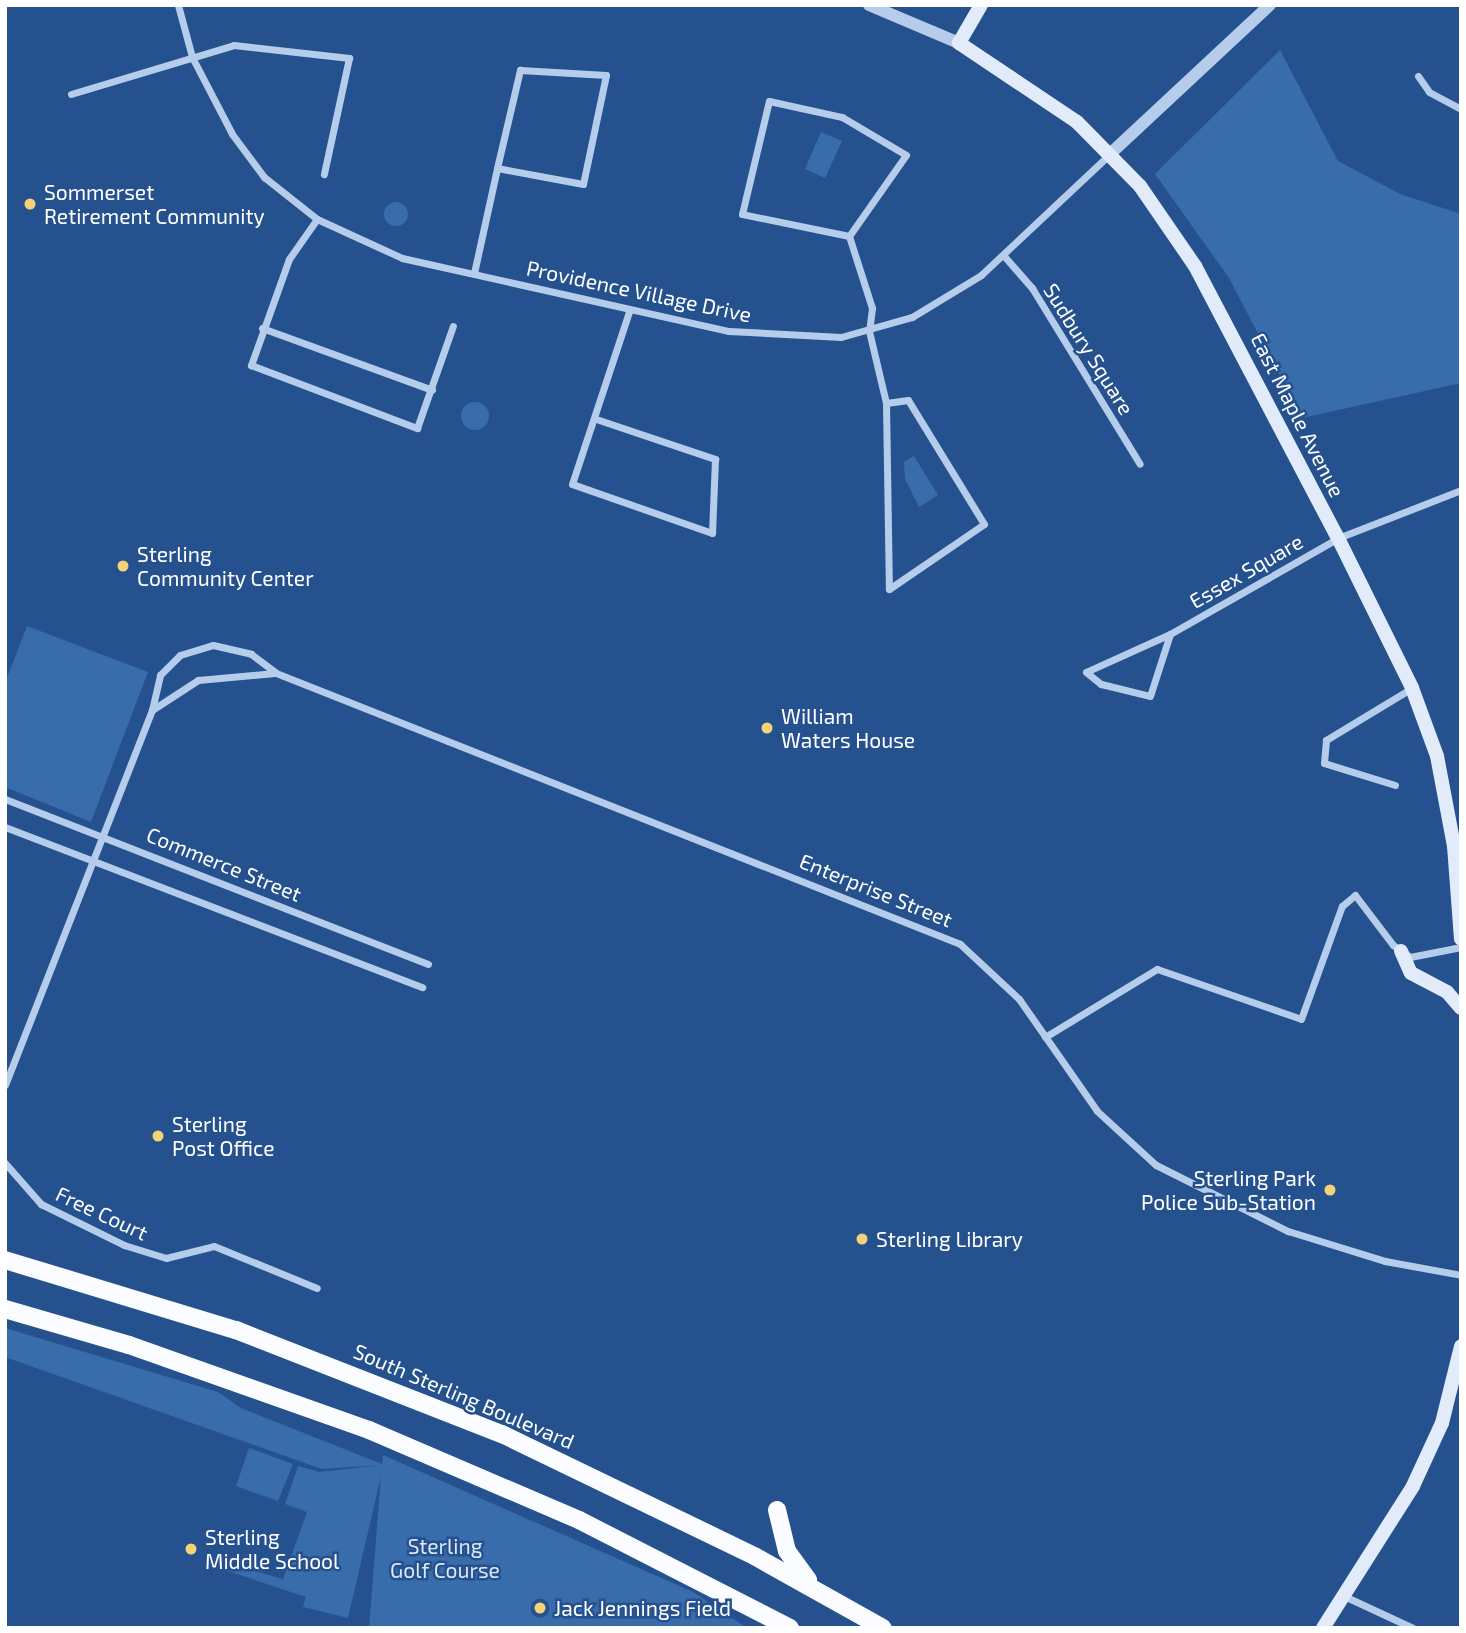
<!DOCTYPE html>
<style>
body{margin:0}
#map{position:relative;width:1466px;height:1633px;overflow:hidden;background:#25528e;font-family:"Exo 2",sans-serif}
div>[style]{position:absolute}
.green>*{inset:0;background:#396cab}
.round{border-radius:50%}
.minor>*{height:7px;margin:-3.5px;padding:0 3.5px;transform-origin:3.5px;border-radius:3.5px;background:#b5cdeb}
.tertiary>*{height:12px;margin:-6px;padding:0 6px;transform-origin:6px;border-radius:6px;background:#b5cdeb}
.secondary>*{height:14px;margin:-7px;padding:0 7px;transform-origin:7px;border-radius:7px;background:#e1ebf9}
.primary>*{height:18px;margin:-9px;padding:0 9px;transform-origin:9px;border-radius:9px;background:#fafcff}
.dots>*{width:19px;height:19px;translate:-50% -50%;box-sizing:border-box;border:4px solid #25528e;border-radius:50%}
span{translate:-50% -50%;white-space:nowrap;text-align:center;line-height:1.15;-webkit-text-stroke:5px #25528e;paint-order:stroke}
.poi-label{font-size:21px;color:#fff}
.left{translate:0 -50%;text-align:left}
.right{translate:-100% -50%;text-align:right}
.street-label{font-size:21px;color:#fff}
.park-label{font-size:21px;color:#dae8f8}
.frame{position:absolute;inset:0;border:7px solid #fff;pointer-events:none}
</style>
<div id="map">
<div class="green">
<i style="clip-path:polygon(1280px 50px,1338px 161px,1400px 194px,1461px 214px,1461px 383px,1302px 418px,1229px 278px,1155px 174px)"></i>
<i style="clip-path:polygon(821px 132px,842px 141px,825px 178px,805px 169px)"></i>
<i class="round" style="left:384px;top:202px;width:24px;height:24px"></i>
<i class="round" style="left:461px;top:402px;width:28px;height:28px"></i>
<i style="clip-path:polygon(914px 456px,938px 495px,919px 507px,905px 479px,904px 462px)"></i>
<i style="clip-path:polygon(27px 626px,148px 672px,91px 822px,5px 787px,5px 683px)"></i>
<i style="clip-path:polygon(5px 1328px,218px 1392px,241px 1408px,382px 1464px,383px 1455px,693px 1592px,747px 1628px,369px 1628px,381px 1476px,348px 1618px,303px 1607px,306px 1597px,216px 1567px,222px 1562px,283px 1579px,307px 1512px,285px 1504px,298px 1466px,319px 1472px,382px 1465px,322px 1469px,5px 1357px)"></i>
<i style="clip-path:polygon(249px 1448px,293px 1464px,278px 1501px,236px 1486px)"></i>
</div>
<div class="minor">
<i style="left:178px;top:5px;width:54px;rotate:74.9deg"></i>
<i style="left:192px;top:57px;width:87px;rotate:62.5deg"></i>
<i style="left:232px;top:134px;width:54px;rotate:53.3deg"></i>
<i style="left:264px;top:177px;width:68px;rotate:38.4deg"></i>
<i style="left:317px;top:219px;width:94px;rotate:24.6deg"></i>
<i style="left:402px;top:258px;width:335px;rotate:12.6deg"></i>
<i style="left:729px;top:331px;width:112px;rotate:3.1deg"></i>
<i style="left:841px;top:337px;width:74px;rotate:-15.7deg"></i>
<i style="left:912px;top:317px;width:81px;rotate:-31.3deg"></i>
<i style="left:981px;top:275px;width:177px;rotate:-43.2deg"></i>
<i style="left:1418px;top:76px;width:19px;rotate:55deg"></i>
<i style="left:1429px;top:92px;width:36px;rotate:28deg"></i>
<i style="left:71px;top:94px;width:170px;rotate:-16.7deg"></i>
<i style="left:234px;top:45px;width:116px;rotate:6.4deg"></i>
<i style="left:349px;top:58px;width:119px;rotate:102.2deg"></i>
<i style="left:317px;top:219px;width:49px;rotate:125deg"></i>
<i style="left:289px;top:259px;width:113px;rotate:109.7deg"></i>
<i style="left:251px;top:365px;width:178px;rotate:20.8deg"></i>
<i style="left:417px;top:428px;width:108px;rotate:-70.6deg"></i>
<i style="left:849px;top:236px;width:109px;rotate:-168.4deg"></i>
<i style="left:742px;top:214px;width:116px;rotate:-76.6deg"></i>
<i style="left:769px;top:101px;width:75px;rotate:12.4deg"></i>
<i style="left:842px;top:117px;width:74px;rotate:30.7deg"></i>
<i style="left:906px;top:155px;width:99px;rotate:125.1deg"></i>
<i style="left:849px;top:236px;width:76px;rotate:72.3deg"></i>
<i style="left:872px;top:308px;width:23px;rotate:97deg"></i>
<i style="left:869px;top:331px;width:74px;rotate:76.7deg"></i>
<i style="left:886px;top:403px;width:186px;rotate:89.1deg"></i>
<i style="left:889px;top:589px;width:115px;rotate:-34.4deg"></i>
<i style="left:984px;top:524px;width:145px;rotate:-121.5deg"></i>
<i style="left:908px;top:400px;width:22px;rotate:172deg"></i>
<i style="left:1004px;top:256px;width:43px;rotate:48.8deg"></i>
<i style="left:1032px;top:288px;width:206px;rotate:58.5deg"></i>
<i style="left:474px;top:273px;width:107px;rotate:-77.6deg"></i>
<i style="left:497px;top:168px;width:101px;rotate:-76.8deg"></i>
<i style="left:520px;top:70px;width:86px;rotate:3.3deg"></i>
<i style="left:606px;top:75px;width:111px;rotate:101.9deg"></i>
<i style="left:583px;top:184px;width:87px;rotate:-169.5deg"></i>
<i style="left:262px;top:328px;width:181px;rotate:20deg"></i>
<i style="left:596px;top:419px;width:126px;rotate:18.6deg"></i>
<i style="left:715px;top:459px;width:74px;rotate:92.3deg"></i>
<i style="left:712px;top:533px;width:148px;rotate:-160.7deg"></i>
<i style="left:572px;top:484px;width:184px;rotate:-71.7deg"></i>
<i style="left:1170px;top:634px;width:92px;rotate:155.7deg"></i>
<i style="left:1086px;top:672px;width:19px;rotate:39deg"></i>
<i style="left:1101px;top:684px;width:50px;rotate:13.8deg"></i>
<i style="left:1150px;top:696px;width:65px;rotate:-72.1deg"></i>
<i style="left:1170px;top:634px;width:193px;rotate:-29.7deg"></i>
<i style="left:1338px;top:538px;width:132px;rotate:-21.3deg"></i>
<i style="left:152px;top:710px;width:55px;rotate:-33.1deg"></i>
<i style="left:198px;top:680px;width:77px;rotate:-5.2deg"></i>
<i style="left:1395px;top:785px;width:74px;rotate:-162.8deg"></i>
<i style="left:1324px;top:763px;width:23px;rotate:-85deg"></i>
<i style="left:1326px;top:740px;width:100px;rotate:-31.2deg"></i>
<i style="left:5px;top:799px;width:454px;rotate:21.3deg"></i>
<i style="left:5px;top:827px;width:447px;rotate:21deg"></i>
<i style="left:1045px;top:1037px;width:131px;rotate:-31.3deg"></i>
<i style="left:1157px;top:969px;width:152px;rotate:19.1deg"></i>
<i style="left:1301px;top:1019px;width:120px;rotate:-70.1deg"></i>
<i style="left:1342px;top:906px;width:17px;rotate:-40deg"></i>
<i style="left:1355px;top:895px;width:63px;rotate:52.8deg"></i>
<i style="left:1393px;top:945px;width:21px;rotate:35deg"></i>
<i style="left:1410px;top:957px;width:52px;rotate:-11.1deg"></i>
<i style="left:5px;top:1085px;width:403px;rotate:-68.6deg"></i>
<i style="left:152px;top:710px;width:36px;rotate:-77deg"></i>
<i style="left:160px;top:675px;width:28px;rotate:-45deg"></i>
<i style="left:180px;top:655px;width:34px;rotate:-17deg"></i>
<i style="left:213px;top:645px;width:39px;rotate:13deg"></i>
<i style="left:251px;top:654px;width:31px;rotate:37deg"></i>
<i style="left:276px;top:673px;width:736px;rotate:21.61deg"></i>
<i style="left:960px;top:944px;width:81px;rotate:43deg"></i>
<i style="left:1019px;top:999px;width:136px;rotate:55.1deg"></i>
<i style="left:1097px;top:1111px;width:80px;rotate:42.5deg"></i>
<i style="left:1156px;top:1165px;width:148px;rotate:26.6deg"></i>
<i style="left:1288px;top:1231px;width:102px;rotate:17.2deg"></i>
<i style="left:1385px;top:1261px;width:77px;rotate:10.4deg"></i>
<i style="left:5px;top:1163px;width:55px;rotate:48.7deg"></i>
<i style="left:41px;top:1204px;width:93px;rotate:26.3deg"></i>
<i style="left:124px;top:1245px;width:44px;rotate:17.2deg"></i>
<i style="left:166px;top:1258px;width:49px;rotate:-14deg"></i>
<i style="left:214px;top:1246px;width:111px;rotate:22.2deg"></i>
<i style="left:1344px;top:1596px;width:76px;rotate:24.9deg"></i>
</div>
<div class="tertiary">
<i style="left:869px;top:5px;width:98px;rotate:22.9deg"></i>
<i style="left:1110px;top:154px;width:219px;rotate:-43deg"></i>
</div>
<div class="secondary">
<i style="left:981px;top:5px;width:44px;rotate:120.1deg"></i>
<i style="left:959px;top:43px;width:142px;rotate:33.8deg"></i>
<i style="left:1077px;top:122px;width:90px;rotate:45.5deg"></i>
<i style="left:1140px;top:186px;width:97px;rotate:55.5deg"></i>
<i style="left:1195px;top:266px;width:307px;rotate:62.3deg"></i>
<i style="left:1338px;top:538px;width:167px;rotate:63.7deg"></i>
<i style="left:1412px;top:688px;width:72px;rotate:69.8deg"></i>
<i style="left:1437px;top:756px;width:92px;rotate:79.3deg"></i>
<i style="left:1454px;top:846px;width:93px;rotate:85.7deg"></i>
<i style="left:1401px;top:951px;width:24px;rotate:66deg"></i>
<i style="left:1411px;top:973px;width:41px;rotate:27.8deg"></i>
<i style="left:1447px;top:992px;width:21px;rotate:49deg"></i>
<i style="left:1323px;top:1628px;width:168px;rotate:-57.6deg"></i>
<i style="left:1413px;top:1486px;width:69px;rotate:-65.3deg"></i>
<i style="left:1442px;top:1423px;width:79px;rotate:-76.1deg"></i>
</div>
<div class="primary">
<i style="left:5px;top:1260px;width:241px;rotate:16.9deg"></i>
<i style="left:236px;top:1330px;width:286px;rotate:21.4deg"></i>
<i style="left:502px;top:1434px;width:282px;rotate:25.8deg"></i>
<i style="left:756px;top:1557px;width:145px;rotate:29.2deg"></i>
<i style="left:5px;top:1309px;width:129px;rotate:16.2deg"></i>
<i style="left:129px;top:1345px;width:255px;rotate:19.5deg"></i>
<i style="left:369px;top:1430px;width:228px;rotate:23.2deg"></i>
<i style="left:579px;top:1520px;width:237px;rotate:27.1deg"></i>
<i style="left:777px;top:1510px;width:42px;rotate:76.3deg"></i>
<i style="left:787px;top:1551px;width:36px;rotate:54deg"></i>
</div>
<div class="dots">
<i style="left:30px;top:204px;background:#f5d27a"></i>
<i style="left:123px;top:566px;background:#f5d27a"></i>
<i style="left:767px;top:728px;background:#f5d27a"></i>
<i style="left:158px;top:1136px;background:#f5d27a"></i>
<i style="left:1330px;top:1190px;background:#f5d27a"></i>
<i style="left:862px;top:1239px;background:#f5d27a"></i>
<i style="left:191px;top:1549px;background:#f5d27a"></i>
<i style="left:540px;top:1608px;background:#f5d27a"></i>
</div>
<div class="poi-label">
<span class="left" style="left:44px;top:204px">Sommerset<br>Retirement Community</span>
<span class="left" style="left:137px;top:566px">Sterling<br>Community Center</span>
<span class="left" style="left:781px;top:728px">William<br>Waters House</span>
<span class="left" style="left:172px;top:1136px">Sterling<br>Post Office</span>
<span class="right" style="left:1316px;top:1190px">Sterling Park<br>Police Sub-Station</span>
<span class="left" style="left:876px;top:1239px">Sterling Library</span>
<span class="left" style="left:205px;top:1549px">Sterling<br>Middle School</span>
<span class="left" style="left:554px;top:1608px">Jack Jennings Field</span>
</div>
<div class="street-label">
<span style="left:639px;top:291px;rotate:12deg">Providence Village Drive</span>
<span style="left:1089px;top:349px;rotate:58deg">Sudbury Square</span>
<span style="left:1298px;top:415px;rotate:63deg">East Maple Avenue</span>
<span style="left:1246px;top:571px;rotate:-30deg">Essex Square</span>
<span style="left:224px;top:864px;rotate:22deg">Commerce Street</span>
<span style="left:876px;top:890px;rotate:22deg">Enterprise Street</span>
<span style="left:102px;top:1213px;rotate:25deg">Free Court</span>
<span style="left:464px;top:1396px;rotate:23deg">South Sterling Boulevard</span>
</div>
<div class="park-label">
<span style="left:445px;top:1558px">Sterling<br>Golf Course</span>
</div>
<div class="frame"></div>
</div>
